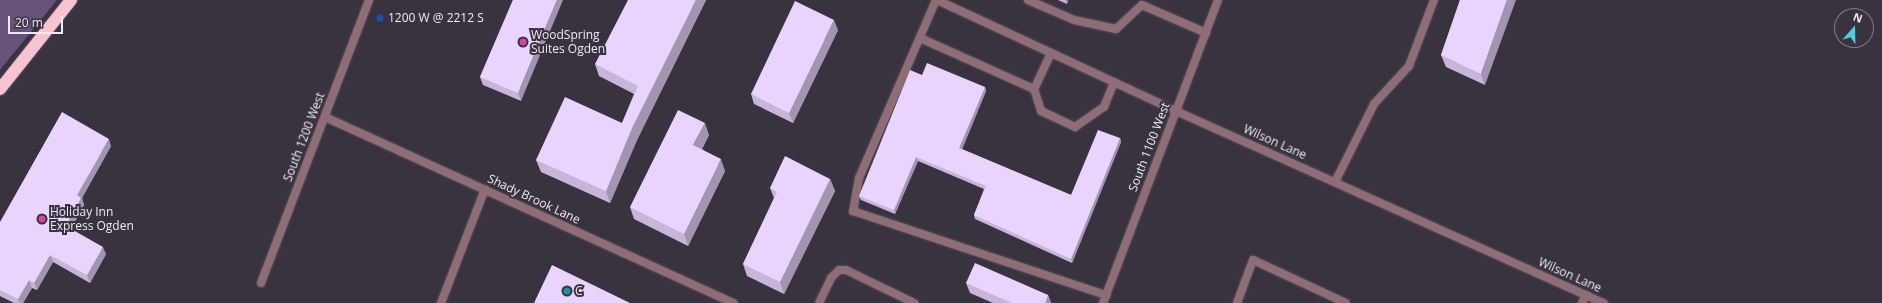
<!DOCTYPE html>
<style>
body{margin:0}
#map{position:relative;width:1882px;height:303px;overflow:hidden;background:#39323f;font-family:"Open Sans",sans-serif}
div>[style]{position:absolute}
.green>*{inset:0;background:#67527a}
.roads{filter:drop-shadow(0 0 1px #564f5c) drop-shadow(0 0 1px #564f5c)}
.service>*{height:8px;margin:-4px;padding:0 4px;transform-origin:4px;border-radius:4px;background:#8f6d76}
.minor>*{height:8px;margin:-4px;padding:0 4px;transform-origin:4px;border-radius:4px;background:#8f6d76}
.tertiary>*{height:8px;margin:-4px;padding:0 4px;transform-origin:4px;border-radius:4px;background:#8f6d76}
.motorway>*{height:12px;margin:-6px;padding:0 6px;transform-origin:6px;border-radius:6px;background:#f6c3d1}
.wall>*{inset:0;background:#c8b6da}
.shaded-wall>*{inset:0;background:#a394b1}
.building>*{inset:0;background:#e9d4fd}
.dots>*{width:11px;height:11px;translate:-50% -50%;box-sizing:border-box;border:2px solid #39323f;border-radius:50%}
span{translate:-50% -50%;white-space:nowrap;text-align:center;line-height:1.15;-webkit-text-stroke:4px #39323f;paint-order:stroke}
.poi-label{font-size:12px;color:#eeeaf3}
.left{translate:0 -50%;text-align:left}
.street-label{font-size:12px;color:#eeeaf3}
.north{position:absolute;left:1834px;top:8px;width:40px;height:40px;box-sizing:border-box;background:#39323f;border:1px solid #817c87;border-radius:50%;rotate:20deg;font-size:11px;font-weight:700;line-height:16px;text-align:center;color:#eeeaf3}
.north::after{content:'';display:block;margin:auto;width:14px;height:18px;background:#55cade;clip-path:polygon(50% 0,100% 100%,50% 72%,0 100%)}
.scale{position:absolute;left:8px;top:16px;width:55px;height:18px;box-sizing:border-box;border:2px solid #eeeaf3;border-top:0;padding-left:5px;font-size:12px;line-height:14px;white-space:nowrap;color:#eeeaf3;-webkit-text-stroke:3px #39323f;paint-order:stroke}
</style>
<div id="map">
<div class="green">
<i style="clip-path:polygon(0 0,57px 0,0 70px)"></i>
</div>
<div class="roads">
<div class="service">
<i style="left:936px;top:0;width:194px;rotate:113.4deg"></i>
<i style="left:859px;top:178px;width:34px;rotate:100deg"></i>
<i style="left:853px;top:211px;width:267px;rotate:18.4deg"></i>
<i style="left:1028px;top:0;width:50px;rotate:23.5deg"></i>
<i style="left:1074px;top:20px;width:43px;rotate:12.1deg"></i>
<i style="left:1116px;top:29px;width:35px;rotate:-43deg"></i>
<i style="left:1142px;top:5px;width:70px;rotate:23.6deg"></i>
<i style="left:920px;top:38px;width:125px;rotate:24.1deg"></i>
<i style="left:1051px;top:53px;width:40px;rotate:115deg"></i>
<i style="left:1034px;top:89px;width:23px;rotate:72deg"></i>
<i style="left:1041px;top:111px;width:38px;rotate:25deg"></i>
<i style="left:1075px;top:127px;width:35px;rotate:-35deg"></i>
<i style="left:1104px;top:107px;width:27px;rotate:-68deg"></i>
<i style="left:1335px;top:182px;width:87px;rotate:-63.4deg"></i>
<i style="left:1374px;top:104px;width:52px;rotate:-47.4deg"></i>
<i style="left:1409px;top:66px;width:71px;rotate:-69.3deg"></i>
<i style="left:441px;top:303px;width:122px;rotate:-68.9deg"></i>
<i style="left:819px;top:303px;width:28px;rotate:-64deg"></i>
<i style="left:831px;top:278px;width:11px;rotate:-45deg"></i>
<i style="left:839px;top:270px;width:7px"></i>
<i style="left:846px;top:270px;width:76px;rotate:25.9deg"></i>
<i style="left:1237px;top:303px;width:46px;rotate:-69.6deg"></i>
<i style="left:1253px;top:260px;width:102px;rotate:24.8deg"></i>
<i style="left:1582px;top:303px;width:9px;rotate:-63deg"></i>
</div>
<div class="minor">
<i style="left:937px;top:0;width:264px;rotate:24.9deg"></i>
<i style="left:1176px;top:111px;width:205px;rotate:110.8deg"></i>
<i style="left:325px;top:117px;width:449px;rotate:24.5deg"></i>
<i style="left:261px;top:283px;width:303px;rotate:-69.1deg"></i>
</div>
<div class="tertiary">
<i style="left:1218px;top:0;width:119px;rotate:110.7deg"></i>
<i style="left:1176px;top:111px;width:469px;rotate:24.2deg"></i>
</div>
<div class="motorway">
<i style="left:0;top:89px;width:114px;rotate:-51.4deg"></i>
</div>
</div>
<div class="wall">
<i style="clip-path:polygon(513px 0,521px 101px,483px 85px,480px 77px)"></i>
<i style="clip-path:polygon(706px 0,637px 140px,610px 203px,541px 172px,536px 160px,622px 123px,634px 94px,599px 76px,595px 64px)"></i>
<i style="clip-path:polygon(1058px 0,1068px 0,1067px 4px)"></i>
<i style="clip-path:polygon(1460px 0,1485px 85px,1446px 67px,1441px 55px)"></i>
<i style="clip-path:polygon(838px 30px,793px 123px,754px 104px,751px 94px)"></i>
<i style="clip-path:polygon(985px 87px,986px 91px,962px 149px,1071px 195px,1120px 138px,1121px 142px,1072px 263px,975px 219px,974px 215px,984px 189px,918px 161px,895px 214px,861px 200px,859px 196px)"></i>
<i style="clip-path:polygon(709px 135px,702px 149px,725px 171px,688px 246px,634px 219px,630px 207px)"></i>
<i style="clip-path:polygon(111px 146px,82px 198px,84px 205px,71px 229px,106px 254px,90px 283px,53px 262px,37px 290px,32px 288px,23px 303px,14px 303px,0 296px,0 222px)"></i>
<i style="clip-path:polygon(830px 179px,835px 191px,784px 294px,747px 276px,743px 264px,774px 198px,770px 188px)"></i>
<i style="clip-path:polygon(966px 283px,1048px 295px,1051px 303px,993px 303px,970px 293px)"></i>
</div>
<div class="shaded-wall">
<i style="clip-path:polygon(557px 0,563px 0,521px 101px,518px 93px)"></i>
<i style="clip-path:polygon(696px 0,706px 0,637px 140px,610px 203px,606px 191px,632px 128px)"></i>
<i style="clip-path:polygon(1065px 0,1068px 0,1067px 4px)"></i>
<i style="clip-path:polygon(1507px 0,1516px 0,1485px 85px,1481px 74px)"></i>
<i style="clip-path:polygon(834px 20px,838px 30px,793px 123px,789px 113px)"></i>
<i style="clip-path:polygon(985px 87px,986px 91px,961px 152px,959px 148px)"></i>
<i style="clip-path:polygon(705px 123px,709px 135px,698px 157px,693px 145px)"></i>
<i style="clip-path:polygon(1120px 138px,1121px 142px,1072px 263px,1071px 259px)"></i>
<i style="clip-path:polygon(109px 139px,111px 146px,82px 198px,84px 205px,68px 233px,66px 226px,77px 195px)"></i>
<i style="clip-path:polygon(916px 157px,918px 161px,895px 214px,894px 210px)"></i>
<i style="clip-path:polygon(721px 159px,725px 171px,688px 246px,684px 234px)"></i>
<i style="clip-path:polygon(830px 179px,835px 191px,784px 294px,780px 282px)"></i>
<i style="clip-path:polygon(103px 247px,106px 254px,90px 283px,87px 275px)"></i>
<i style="clip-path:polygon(50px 255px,53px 262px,37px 290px,34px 283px)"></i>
<i style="clip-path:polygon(29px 280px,32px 288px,23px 303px,20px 303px,18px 299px)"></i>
<i style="clip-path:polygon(1048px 295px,1051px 303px,1045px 303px)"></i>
</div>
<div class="building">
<i style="clip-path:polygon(513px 0,557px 0,518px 93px,480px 77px)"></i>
<i style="clip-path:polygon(628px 0,696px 0,632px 128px,606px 191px,536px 160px,565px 97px,622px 123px,638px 86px,595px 64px)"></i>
<i style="clip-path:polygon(1460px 0,1507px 0,1481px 74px,1441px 55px)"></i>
<i style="clip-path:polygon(795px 1px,834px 20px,789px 113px,751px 94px)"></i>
<i style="clip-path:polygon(927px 63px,985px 87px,959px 148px,1071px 195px,1098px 130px,1120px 138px,1071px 259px,974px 215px,986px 186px,916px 157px,894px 210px,859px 196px,910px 70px,922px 75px)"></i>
<i style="clip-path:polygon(678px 110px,705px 123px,693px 145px,721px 159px,684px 234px,630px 207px)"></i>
<i style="clip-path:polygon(62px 112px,109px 139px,77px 195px,81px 198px,66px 226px,103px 247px,87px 275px,50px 255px,34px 283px,29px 280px,18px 299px,0 290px,0 222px)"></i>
<i style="clip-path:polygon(785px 156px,830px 179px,780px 282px,743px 264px,777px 192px,770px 188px)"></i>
<i style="clip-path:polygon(975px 263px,1048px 295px,1045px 303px,1012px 303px,966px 283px)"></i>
<i style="clip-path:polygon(552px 265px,630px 303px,534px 303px)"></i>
</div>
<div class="dots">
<i style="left:380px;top:18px;background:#1a4fb4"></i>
<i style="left:523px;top:42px;background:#d1479c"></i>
<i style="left:42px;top:219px;background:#d1479c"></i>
<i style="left:567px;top:291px;background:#0f9aa8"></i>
</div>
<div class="poi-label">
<span class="left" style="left:388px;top:18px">1200 W @ 2212 S</span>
<span class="left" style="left:531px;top:42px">WoodSpring<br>Suites Ogden</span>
<span class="left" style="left:50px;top:219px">Holiday Inn<br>Express Ogden</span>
<span class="left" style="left:575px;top:291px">C</span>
</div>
<div class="street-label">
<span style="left:304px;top:137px;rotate:-69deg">South 1200 West</span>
<span style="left:1275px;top:142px;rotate:24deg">Wilson Lane</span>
<span style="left:1149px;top:147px;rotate:-69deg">South 1100 West</span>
<span style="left:534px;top:199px;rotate:25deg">Shady Brook Lane</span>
<span style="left:1570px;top:275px;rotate:24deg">Wilson Lane</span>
</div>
<div class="north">N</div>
<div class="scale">20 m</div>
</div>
